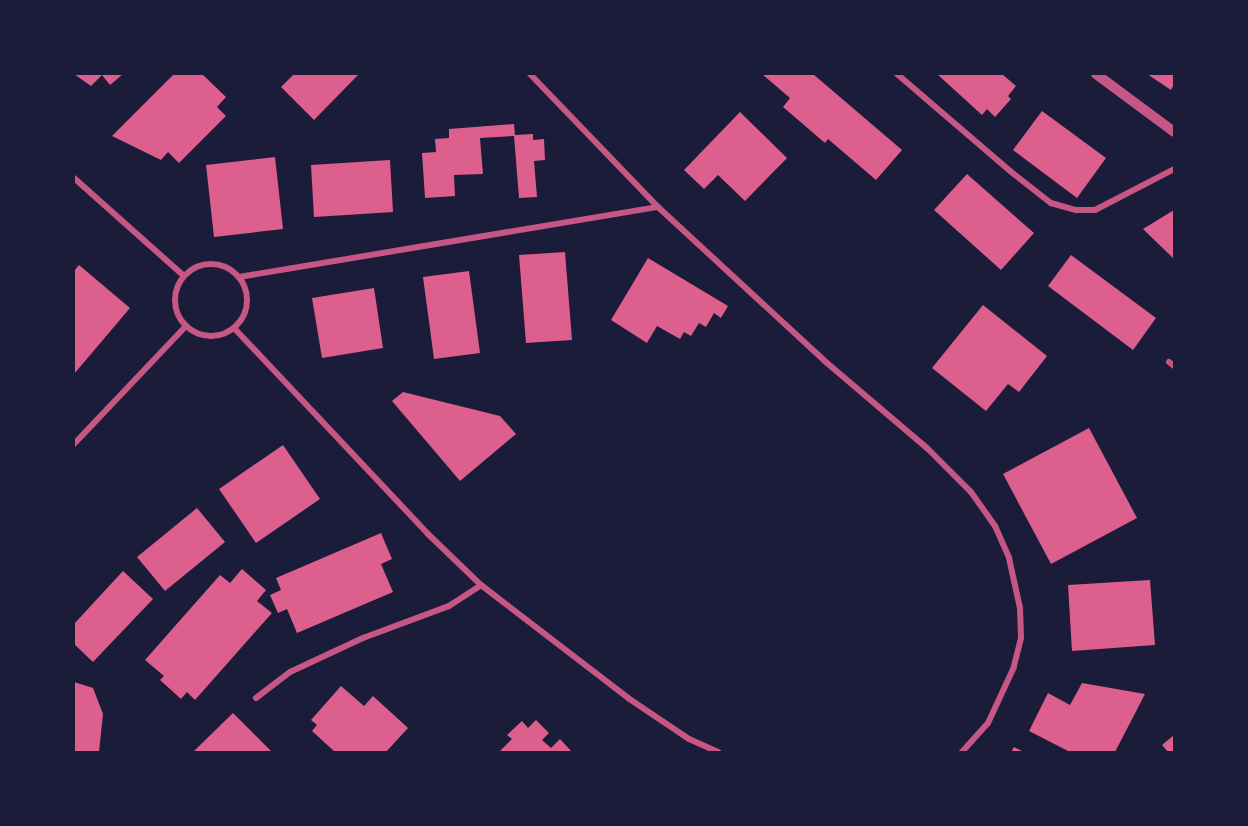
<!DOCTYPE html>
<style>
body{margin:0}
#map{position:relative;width:1248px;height:826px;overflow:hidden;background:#1b1b3a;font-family:Quicksand,sans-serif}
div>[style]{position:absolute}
.building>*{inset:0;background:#dd5f8e}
.minor>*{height:6px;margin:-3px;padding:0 3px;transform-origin:3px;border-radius:3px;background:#c65784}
.minor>.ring{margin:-3px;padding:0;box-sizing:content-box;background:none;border:6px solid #c65784;border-radius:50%}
.tertiary>*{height:10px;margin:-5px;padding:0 5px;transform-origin:5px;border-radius:5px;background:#c65784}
span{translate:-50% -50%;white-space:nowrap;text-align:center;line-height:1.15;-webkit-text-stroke:4.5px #1b1b3a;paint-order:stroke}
.frame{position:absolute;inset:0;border:75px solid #1b1b3a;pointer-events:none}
</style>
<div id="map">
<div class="building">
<i style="clip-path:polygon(74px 74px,123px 74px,110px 85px,102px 75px,91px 86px)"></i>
<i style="clip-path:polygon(174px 74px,202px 74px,226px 97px,217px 107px,226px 116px,179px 163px,168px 152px,161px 160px,112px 136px)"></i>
<i style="clip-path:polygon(294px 74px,359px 74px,314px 120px,281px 87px)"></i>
<i style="clip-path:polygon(762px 74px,813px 74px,902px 150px,876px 180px,828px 139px,825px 143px,783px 107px,790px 98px)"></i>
<i style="clip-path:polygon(937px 74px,1002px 74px,1016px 86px,1008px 96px,1011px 99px,995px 117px,987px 109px,982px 115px)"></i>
<i style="clip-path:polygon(1147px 74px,1174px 74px,1174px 84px,1171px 90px)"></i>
<i style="clip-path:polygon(1042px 111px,1106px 158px,1077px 198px,1013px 150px)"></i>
<i style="clip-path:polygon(740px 112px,787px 158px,745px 201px,718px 175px,704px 189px,684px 170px)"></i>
<i style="clip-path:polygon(514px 124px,515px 135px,533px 134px,533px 140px,544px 139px,545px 160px,534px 161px,537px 197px,519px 198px,514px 136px,480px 138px,483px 174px,454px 175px,455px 196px,425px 198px,422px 153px,436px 152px,435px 139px,449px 138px,449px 129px)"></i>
<i style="clip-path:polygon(275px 157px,283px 229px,214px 237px,206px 165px)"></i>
<i style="clip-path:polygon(390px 160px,393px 212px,314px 217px,311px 165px)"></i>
<i style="clip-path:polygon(967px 174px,1034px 233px,1001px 270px,934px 210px)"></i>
<i style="clip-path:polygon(1174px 210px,1174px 259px,1143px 229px)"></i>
<i style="clip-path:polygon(565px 252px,572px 340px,526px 343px,519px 255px)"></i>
<i style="clip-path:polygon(1071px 255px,1156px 318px,1133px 350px,1048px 286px)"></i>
<i style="clip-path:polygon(648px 258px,728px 306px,721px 318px,714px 313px,706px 327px,699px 323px,691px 336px,684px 332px,680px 339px,657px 326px,647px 343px,611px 320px)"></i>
<i style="clip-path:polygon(79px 265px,130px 308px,74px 374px,74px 271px)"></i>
<i style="clip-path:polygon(469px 271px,480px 353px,434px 359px,423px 277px)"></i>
<i style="clip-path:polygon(374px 288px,383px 348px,322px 358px,312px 298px)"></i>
<i style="clip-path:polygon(983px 305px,1047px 356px,1019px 392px,1008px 384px,986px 411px,932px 368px)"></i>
<i style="clip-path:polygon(403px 392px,500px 416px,516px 434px,460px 481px,392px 401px)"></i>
<i style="clip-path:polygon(1089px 428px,1137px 518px,1051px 564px,1003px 474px)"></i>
<i style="clip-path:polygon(283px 445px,320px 499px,256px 543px,219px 489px)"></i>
<i style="clip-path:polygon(197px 508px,225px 542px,165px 591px,137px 557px)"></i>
<i style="clip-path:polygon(381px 533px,392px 559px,381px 564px,393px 592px,297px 633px,287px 609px,278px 613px,270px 595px,281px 590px,276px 578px)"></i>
<i style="clip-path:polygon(242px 569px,266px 590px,257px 601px,272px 613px,195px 700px,187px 692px,181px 699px,160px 680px,164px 676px,145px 660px,220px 575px,230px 583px)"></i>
<i style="clip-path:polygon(123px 571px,153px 599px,93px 662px,74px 644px,74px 624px)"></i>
<i style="clip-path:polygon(1150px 580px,1155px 645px,1072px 651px,1068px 585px)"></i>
<i style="clip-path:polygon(74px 682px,93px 688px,103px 714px,99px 752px,74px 752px)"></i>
<i style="clip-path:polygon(1082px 683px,1145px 694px,1115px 752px,1070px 752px,1029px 731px,1048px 693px,1070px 705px)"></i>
<i style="clip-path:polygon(341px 686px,364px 706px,373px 696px,408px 728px,386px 752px,335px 752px,312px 731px,317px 725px,311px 720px)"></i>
<i style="clip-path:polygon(233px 713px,272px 752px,193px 752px)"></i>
<i style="clip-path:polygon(536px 720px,549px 733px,542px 740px,551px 748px,560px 739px,572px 752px,499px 752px,512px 739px,507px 735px,522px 721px,528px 728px)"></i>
<i style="clip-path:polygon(1174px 735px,1174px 752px,1168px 752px,1162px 745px)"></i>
<i style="clip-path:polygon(1014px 747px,1024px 752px,1011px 752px)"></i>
</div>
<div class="minor">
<i style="left:530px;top:74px;width:185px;rotate:46.1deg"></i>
<i style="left:658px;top:207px;width:230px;rotate:42.7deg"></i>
<i style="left:827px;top:363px;width:131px;rotate:40.4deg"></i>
<i style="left:927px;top:448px;width:62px;rotate:45deg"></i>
<i style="left:971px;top:492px;width:42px;rotate:54.8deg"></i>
<i style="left:995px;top:526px;width:35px;rotate:66deg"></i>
<i style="left:1009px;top:558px;width:51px;rotate:77.6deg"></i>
<i style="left:1020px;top:608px;width:30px;rotate:88deg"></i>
<i style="left:1021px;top:638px;width:30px;rotate:104deg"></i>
<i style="left:1014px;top:667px;width:62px;rotate:114.9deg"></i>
<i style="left:988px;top:723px;width:39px;rotate:132deg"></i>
<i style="left:897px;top:74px;width:149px;rotate:40.6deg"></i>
<i style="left:1010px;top:171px;width:52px;rotate:38deg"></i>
<i style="left:1051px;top:203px;width:26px;rotate:16deg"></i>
<i style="left:1076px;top:210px;width:19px"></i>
<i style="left:1095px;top:210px;width:89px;rotate:-27.4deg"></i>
<i style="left:74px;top:178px;width:147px;rotate:41.7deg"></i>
<i class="ring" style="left:175px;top:264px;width:66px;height:66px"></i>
<i style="left:239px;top:277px;width:425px;rotate:-9.5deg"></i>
<i style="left:234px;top:328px;width:283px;rotate:46.7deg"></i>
<i style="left:428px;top:534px;width:74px;rotate:43.9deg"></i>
<i style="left:481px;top:585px;width:185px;rotate:37.5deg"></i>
<i style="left:628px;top:698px;width:73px;rotate:33.9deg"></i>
<i style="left:689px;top:739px;width:32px;rotate:24deg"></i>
<i style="left:1169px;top:362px;width:6px;rotate:39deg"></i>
<i style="left:74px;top:444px;width:163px;rotate:-46.5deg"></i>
<i style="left:256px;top:698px;width:43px;rotate:-37.4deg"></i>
<i style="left:290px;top:672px;width:81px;rotate:-25deg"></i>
<i style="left:363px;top:638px;width:92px;rotate:-20.4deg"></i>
<i style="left:449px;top:606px;width:38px;rotate:-33deg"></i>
</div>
<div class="tertiary">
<i style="left:1096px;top:74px;width:97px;rotate:36.6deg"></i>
</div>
<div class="frame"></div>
</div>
